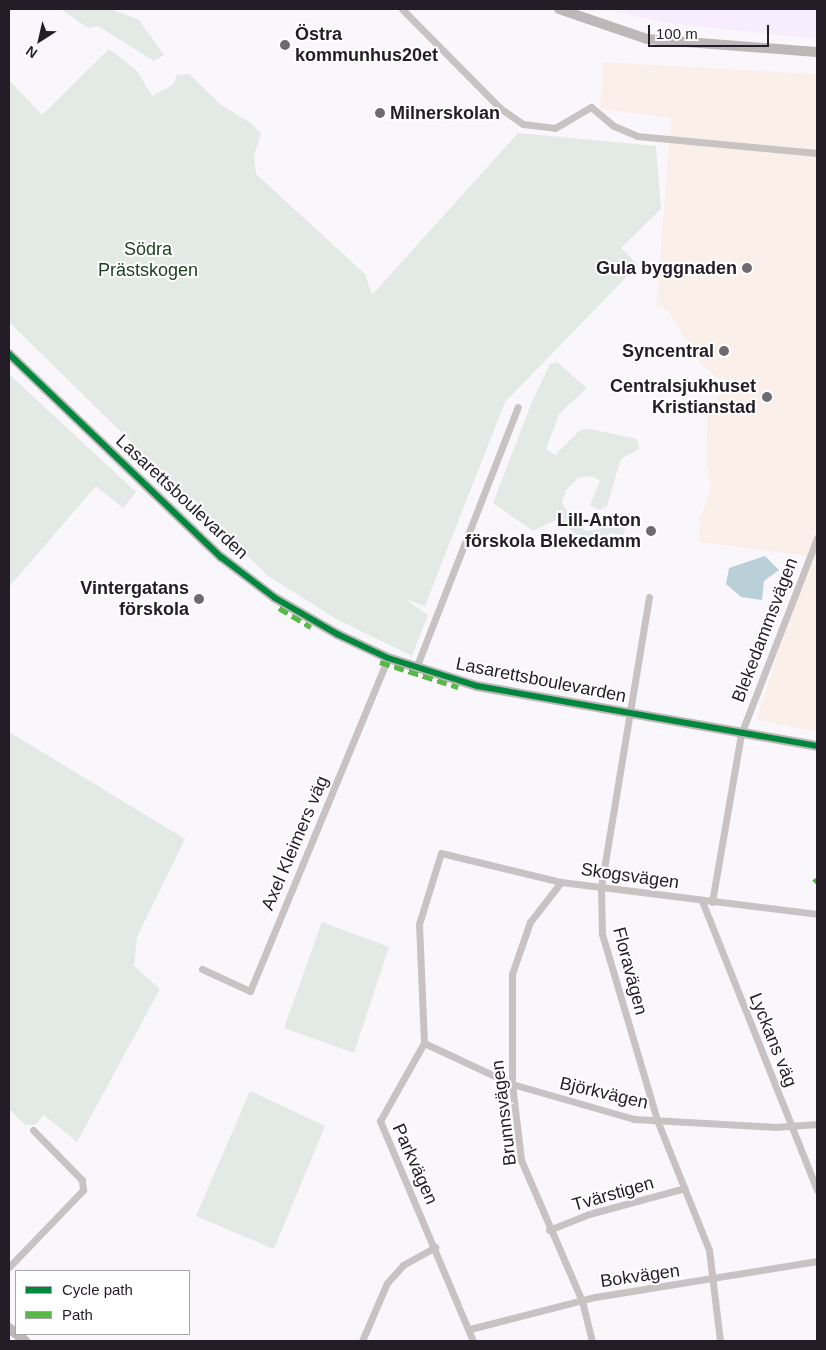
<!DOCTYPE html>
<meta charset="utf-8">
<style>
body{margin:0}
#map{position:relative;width:826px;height:1350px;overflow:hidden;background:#faf7fc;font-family:Arial,sans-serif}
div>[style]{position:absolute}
.built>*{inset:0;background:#f7edfc}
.medical>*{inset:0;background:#fbf0e9}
.green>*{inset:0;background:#e3e9e4}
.water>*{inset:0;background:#b9d0d8}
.street>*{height:7px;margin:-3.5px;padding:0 3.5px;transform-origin:3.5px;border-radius:3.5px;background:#c8c2c3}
.secondary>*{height:10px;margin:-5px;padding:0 5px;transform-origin:5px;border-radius:5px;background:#beb7b8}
.quiet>*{height:5px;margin-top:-2.5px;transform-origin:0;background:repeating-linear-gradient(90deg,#58b947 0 10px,transparent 0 15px)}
.cycleway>*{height:6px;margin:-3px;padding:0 3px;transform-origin:3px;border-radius:3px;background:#00873e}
.dots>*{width:14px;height:14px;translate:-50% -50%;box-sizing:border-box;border:2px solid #fff;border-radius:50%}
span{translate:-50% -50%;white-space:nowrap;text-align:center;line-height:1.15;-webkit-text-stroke:4px #fff;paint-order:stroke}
.poi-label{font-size:18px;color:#241d28;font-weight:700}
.left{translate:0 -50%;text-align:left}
.right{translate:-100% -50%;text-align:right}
.park-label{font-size:18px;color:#1d4121}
.street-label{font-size:18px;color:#241d28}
.frame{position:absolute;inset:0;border:10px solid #241d28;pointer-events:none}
.legend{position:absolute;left:15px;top:1270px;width:175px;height:65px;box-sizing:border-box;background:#fff;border:1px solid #a7a5a9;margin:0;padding:6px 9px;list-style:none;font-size:15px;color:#241d28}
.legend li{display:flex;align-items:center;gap:10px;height:25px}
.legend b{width:25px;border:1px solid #a7a5a9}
.north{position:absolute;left:15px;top:15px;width:50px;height:50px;-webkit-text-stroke:4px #fff;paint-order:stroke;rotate:215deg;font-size:14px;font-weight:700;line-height:20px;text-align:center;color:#241d28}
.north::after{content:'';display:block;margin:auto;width:18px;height:22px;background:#241d28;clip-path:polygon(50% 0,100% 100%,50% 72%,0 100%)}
.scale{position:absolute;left:648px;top:25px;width:121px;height:22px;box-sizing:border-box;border:2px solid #241d28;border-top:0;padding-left:6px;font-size:15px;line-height:18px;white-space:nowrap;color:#241d28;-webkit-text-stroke:4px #fff;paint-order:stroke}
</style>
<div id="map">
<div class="built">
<i style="clip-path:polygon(604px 9px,817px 9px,817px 39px,667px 23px)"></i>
</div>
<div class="medical">
<i style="clip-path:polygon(603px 62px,817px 74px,817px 732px,757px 720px,787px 623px,815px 557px,699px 542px,700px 518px,711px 488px,706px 462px,708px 410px,726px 385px,700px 363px,668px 311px,656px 305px,671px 118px,600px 109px)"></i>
</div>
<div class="green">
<i style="clip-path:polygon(61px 9px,111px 9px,139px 20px,164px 55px,154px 61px,98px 26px,88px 28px)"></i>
<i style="clip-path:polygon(109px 49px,137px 71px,152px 96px,173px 85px,177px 75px,189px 74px,220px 104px,252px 124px,261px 134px,254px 156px,256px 174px,365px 274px,372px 295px,518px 133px,656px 146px,661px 209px,621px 248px,638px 265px,505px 402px,425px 606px,405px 599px,428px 615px,412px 656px,336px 619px,267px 575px,9px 322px,9px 80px,42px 115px)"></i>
<i style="clip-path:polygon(557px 362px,587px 388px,559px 414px,546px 449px,555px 455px,580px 430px,590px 429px,637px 439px,639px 449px,621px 459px,607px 506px,598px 510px,590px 505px,600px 481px,592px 476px,578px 478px,566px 490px,562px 503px,574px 522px,586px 531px,601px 529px,615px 519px,625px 527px,624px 535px,610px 533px,602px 545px,588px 544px,558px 519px,533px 531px,493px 503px,531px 404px,550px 364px)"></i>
<i style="clip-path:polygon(9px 374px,136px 492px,123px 508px,96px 486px,9px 587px)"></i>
<i style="clip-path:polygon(9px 732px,185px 839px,137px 937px,134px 966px,160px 989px,77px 1142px,44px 1115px,35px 1125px,25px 1125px,9px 1109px)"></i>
<i style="clip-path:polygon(322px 922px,389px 947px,354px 1053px,284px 1028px)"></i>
<i style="clip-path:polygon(250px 1091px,325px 1126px,274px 1249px,196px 1216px)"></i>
</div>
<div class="water">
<i style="clip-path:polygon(765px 556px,779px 570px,764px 581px,762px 600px,741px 597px,726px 584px,729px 568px)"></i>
</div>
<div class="street">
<i style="left:402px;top:9px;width:139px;rotate:45.3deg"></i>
<i style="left:500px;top:108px;width:28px;rotate:35deg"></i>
<i style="left:523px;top:124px;width:32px;rotate:7deg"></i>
<i style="left:555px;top:128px;width:42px;rotate:-30.3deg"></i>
<i style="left:591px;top:107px;width:30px;rotate:40deg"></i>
<i style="left:614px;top:126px;width:25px;rotate:23deg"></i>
<i style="left:637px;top:136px;width:181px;rotate:5.4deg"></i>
<i style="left:649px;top:597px;width:295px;rotate:99.4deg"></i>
<i style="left:601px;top:888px;width:46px;rotate:88.8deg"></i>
<i style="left:602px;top:934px;width:194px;rotate:73.5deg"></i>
<i style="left:657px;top:1120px;width:140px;rotate:68.2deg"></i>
<i style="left:709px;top:1250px;width:92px;rotate:83.1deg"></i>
<i style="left:416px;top:668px;width:280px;rotate:-68.7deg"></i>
<i style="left:561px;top:882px;width:51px;rotate:127.8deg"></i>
<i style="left:530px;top:922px;width:55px;rotate:109.1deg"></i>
<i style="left:512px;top:974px;width:110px;rotate:90deg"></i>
<i style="left:512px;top:1084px;width:77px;rotate:83.2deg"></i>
<i style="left:521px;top:1160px;width:154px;rotate:66.6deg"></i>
<i style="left:582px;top:1301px;width:41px;rotate:76deg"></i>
<i style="left:702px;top:901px;width:311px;rotate:68.3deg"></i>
<i style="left:712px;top:902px;width:170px;rotate:-80.2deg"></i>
<i style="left:741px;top:734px;width:210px;rotate:-68.8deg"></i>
<i style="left:202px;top:969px;width:53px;rotate:24.6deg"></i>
<i style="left:250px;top:991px;width:360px;rotate:-67.5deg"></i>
<i style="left:424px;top:1043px;width:97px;rotate:25deg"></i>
<i style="left:512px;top:1084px;width:127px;rotate:16deg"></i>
<i style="left:634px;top:1119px;width:141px;rotate:3.2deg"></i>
<i style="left:775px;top:1127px;width:42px;rotate:-4.1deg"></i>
<i style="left:549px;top:1230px;width:43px;rotate:-21.8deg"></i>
<i style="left:589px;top:1214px;width:99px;rotate:-15.2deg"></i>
<i style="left:9px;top:1267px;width:107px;rotate:-46.1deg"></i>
<i style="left:83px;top:1190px;width:10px;rotate:-96deg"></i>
<i style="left:82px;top:1180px;width:70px;rotate:-134.4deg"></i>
<i style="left:470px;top:1329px;width:129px;rotate:-14.4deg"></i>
<i style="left:595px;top:1297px;width:225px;rotate:-9.2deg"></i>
<i style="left:362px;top:1341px;width:63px;rotate:-66.7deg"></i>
<i style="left:387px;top:1283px;width:24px;rotate:-48deg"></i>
<i style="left:403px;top:1265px;width:37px;rotate:-29deg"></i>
<i style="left:473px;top:1341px;width:239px;rotate:-112.9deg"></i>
<i style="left:380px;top:1121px;width:90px;rotate:-60.6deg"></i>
<i style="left:424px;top:1043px;width:119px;rotate:-92.4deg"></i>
<i style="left:419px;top:924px;width:74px;rotate:-72.8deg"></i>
<i style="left:441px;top:853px;width:123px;rotate:13.6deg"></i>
<i style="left:561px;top:882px;width:258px;rotate:7.1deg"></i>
</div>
<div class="secondary">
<i style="left:559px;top:9px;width:93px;rotate:18.8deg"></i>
<i style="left:647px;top:39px;width:170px;rotate:4.4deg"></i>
<i style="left:9px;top:354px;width:294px;rotate:43.8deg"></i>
<i style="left:221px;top:557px;width:68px;rotate:37.2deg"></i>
<i style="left:275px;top:598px;width:72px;rotate:30.1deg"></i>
<i style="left:337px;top:634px;width:56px;rotate:25.2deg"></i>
<i style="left:388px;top:658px;width:93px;rotate:17.5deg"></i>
<i style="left:477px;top:686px;width:345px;rotate:10deg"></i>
<i style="left:9px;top:1328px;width:21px;rotate:39deg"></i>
</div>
<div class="quiet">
<i style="left:279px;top:608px;width:37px;rotate:31deg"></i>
<i style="left:380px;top:662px;width:82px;rotate:17.8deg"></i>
<i style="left:814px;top:882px;width:4px;rotate:-45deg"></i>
</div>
<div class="cycleway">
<i style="left:9px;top:354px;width:294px;rotate:43.8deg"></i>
<i style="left:221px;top:557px;width:68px;rotate:37.2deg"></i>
<i style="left:275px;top:598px;width:72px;rotate:30.1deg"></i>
<i style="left:337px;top:634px;width:56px;rotate:25.2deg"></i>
<i style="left:388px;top:658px;width:93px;rotate:17.5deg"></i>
<i style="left:477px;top:686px;width:345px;rotate:10deg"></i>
</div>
<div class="dots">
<i style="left:285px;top:45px;background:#6f6972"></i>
<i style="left:380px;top:113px;background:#6f6972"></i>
<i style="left:747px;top:268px;background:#6f6972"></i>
<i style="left:724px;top:351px;background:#6f6972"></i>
<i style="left:767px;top:397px;background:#6f6972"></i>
<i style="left:651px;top:531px;background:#6f6972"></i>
<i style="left:199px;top:599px;background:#6f6972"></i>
</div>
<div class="poi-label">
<span class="left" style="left:295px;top:45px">Östra<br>kommunhus20et</span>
<span class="left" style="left:390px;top:113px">Milnerskolan</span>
<span class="right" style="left:737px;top:268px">Gula byggnaden</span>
<span class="right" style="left:714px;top:351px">Syncentral</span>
<span class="right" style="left:756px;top:397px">Centralsjukhuset<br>Kristianstad</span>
<span class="right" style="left:641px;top:531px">Lill-Anton<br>förskola Blekedamm</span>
<span class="right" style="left:189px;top:599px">Vintergatans<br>förskola</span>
</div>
<div class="park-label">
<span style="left:148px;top:260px">Södra<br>Prästskogen</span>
</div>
<div class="street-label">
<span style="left:182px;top:497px;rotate:43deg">Lasarettsboulevarden</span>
<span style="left:765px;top:630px;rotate:-69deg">Blekedammsvägen</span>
<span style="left:541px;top:680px;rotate:11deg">Lasarettsboulevarden</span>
<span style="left:295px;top:843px;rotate:-67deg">Axel Kleimers väg</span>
<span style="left:630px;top:876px;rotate:8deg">Skogsvägen</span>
<span style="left:630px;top:971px;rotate:75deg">Floravägen</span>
<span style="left:773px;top:1040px;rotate:68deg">Lyckans väg</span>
<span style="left:604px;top:1093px;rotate:13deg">Björkvägen</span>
<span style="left:504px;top:1113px;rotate:-97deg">Brunnsvägen</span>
<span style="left:415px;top:1164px;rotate:66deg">Parkvägen</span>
<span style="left:613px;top:1194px;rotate:-16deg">Tvärstigen</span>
<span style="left:640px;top:1276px;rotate:-8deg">Bokvägen</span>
</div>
<div class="frame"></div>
<ul class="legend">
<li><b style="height:6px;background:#00873e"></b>Cycle path</li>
<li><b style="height:6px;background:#58b947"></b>Path</li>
</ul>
<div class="north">N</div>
<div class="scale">100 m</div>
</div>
